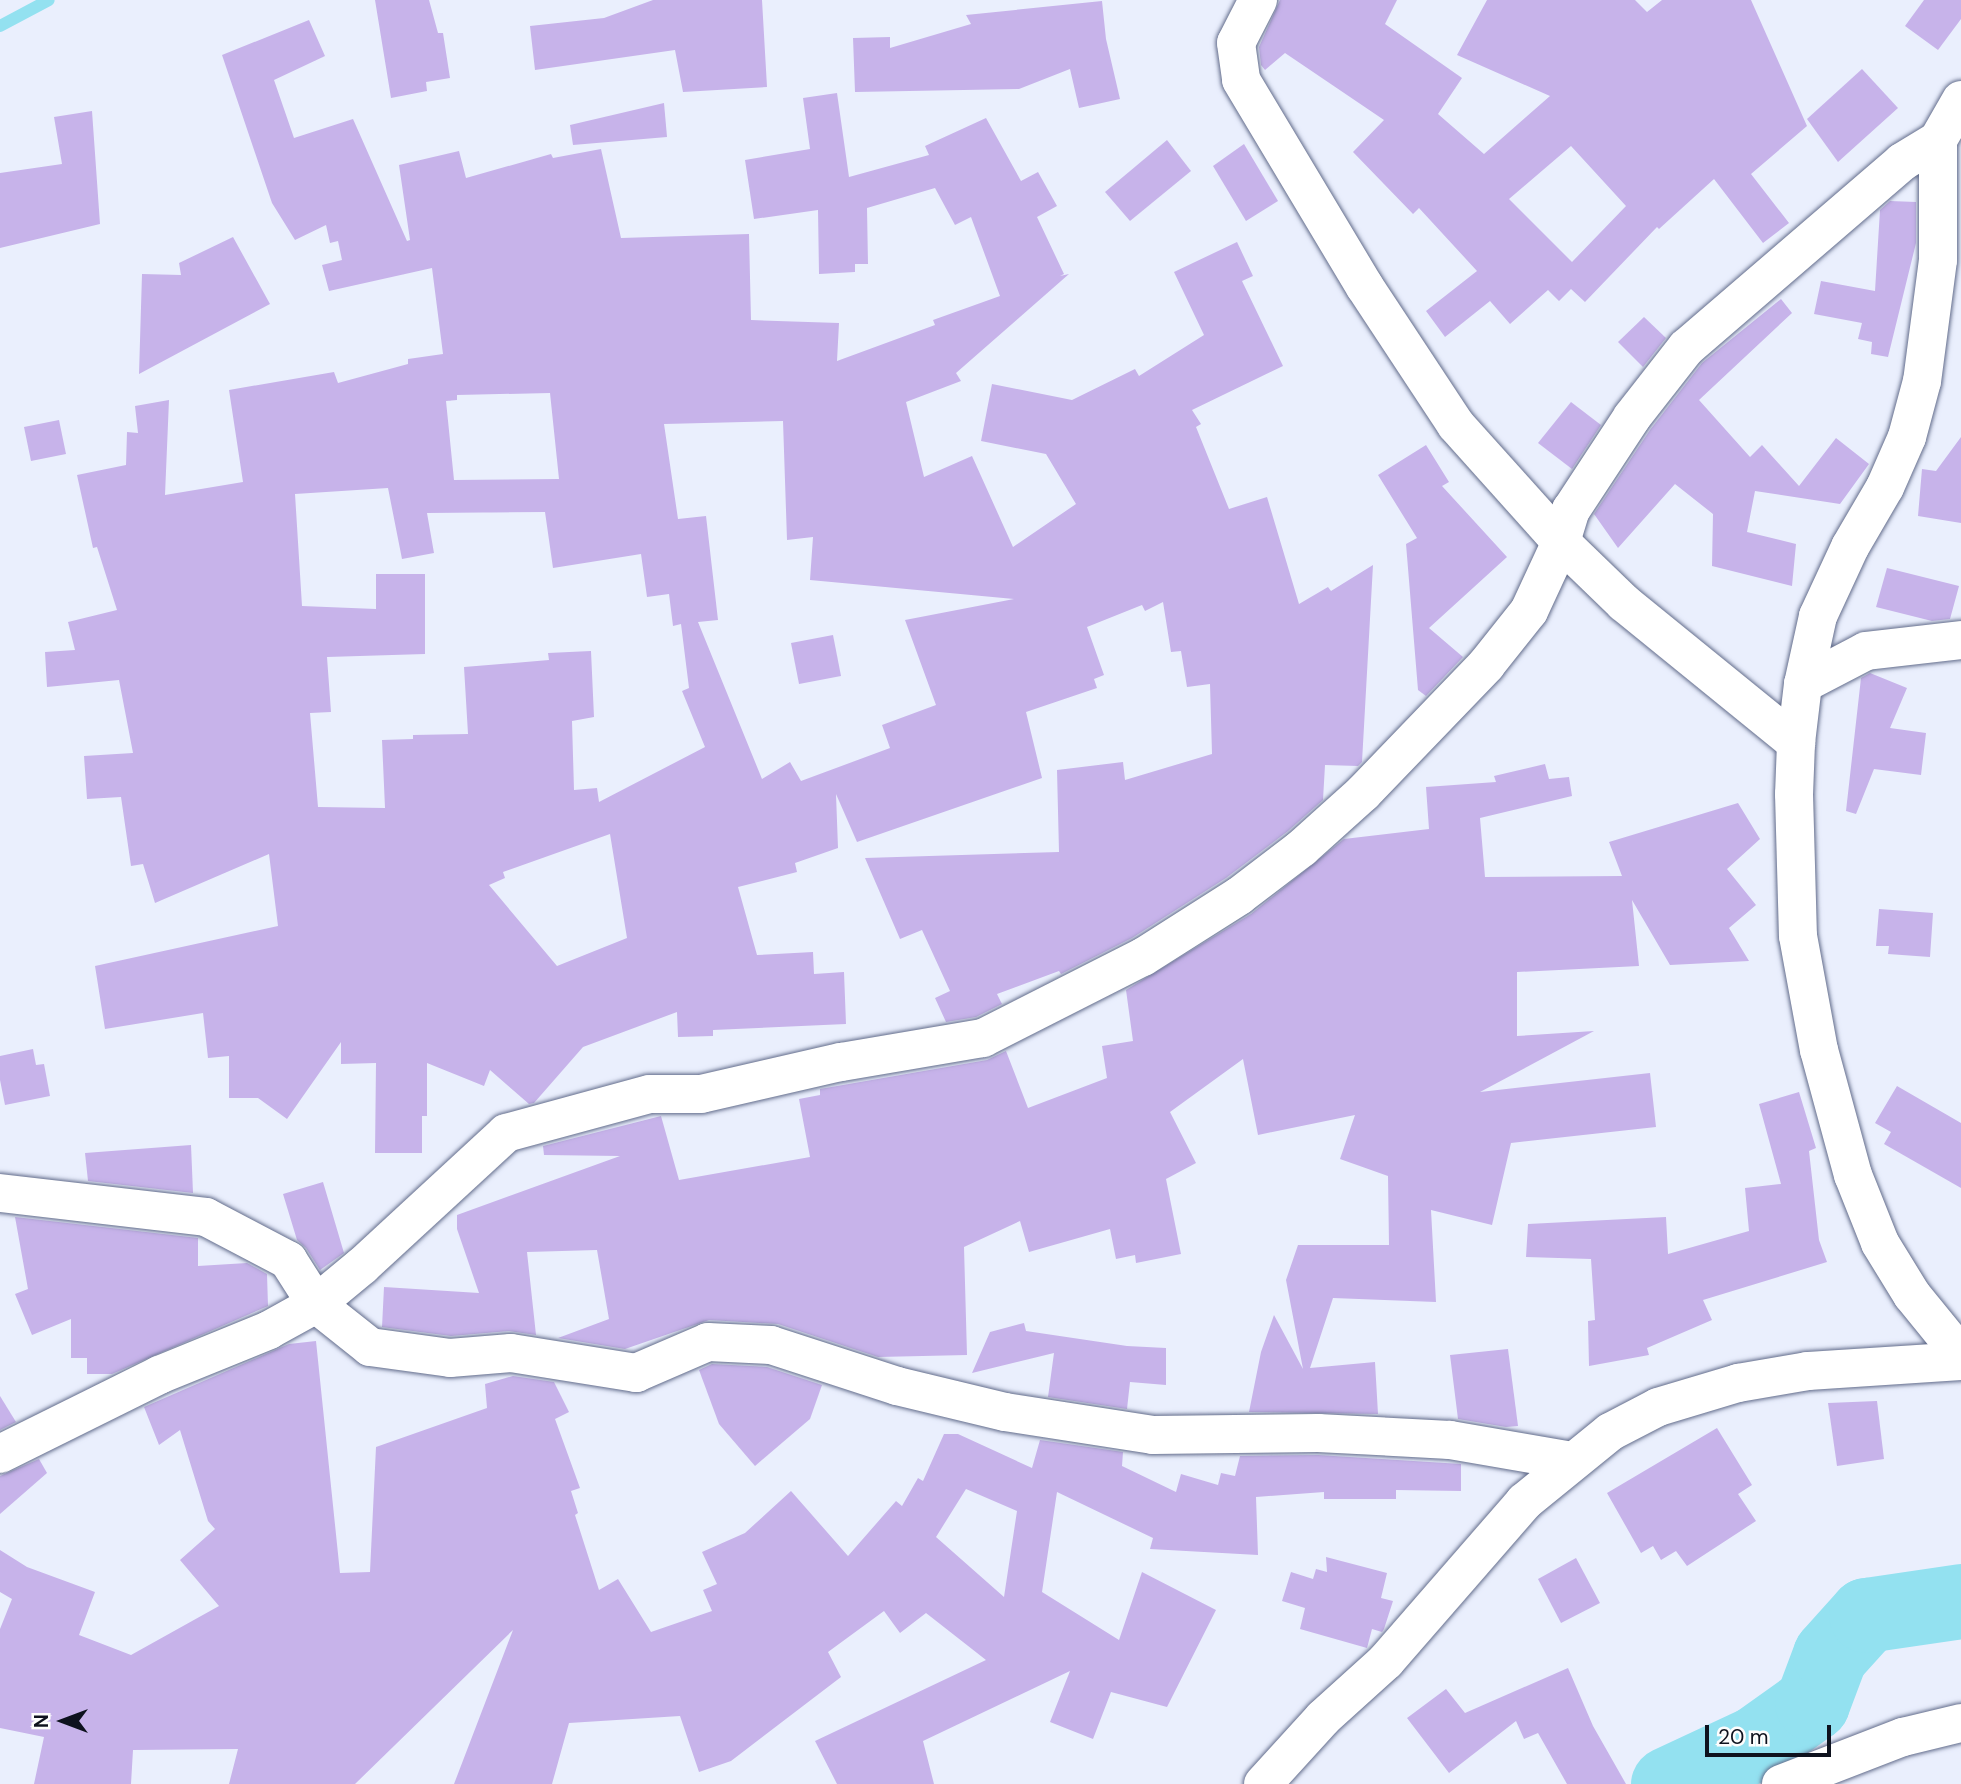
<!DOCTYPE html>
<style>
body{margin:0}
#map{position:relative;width:1961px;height:1784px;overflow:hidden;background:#eaeffd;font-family:"DM Sans",sans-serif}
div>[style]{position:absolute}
.stream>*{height:12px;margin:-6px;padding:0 6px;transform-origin:6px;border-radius:6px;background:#93e1f0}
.river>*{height:75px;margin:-37.5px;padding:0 37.5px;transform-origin:37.5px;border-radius:37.5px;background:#93e1f0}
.building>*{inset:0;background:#c7b3ea}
.roads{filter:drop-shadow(0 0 2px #626c8b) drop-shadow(0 0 2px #626c8b)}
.street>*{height:38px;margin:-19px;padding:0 19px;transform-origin:19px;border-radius:19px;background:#fff}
.secondary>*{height:38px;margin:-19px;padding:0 19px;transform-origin:19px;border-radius:19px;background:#fff}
span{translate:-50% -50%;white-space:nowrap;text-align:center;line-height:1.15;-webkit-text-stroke:6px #fdfdfd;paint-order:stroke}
.north{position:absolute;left:28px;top:1686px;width:70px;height:70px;-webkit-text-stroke:5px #fdfdfd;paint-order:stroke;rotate:270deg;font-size:19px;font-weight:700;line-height:28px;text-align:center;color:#0e121e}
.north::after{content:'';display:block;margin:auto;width:24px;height:32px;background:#0e121e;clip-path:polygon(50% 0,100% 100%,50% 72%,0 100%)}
.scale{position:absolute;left:1705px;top:1725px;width:126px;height:32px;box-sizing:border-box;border:4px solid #0e121e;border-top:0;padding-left:9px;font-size:21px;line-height:24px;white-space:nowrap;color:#0e121e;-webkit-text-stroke:5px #fdfdfd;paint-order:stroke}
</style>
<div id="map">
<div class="stream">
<i style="left:0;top:26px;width:55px;rotate:-28deg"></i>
</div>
<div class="river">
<i style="left:1668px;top:1784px;width:97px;rotate:-25deg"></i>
<i style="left:1756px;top:1743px;width:69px;rotate:-35.5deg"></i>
<i style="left:1812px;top:1703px;width:51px;rotate:-69.4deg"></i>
<i style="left:1830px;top:1655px;width:54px;rotate:-48deg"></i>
<i style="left:1866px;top:1615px;width:96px;rotate:-8.4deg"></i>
</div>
<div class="building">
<i style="clip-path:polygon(375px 0,429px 0,438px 33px,443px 33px,450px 78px,426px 82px,427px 91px,391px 98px)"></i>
<i style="clip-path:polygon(653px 0,762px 0,767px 87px,683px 92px,675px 50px,535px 70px,530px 26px,604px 18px)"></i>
<i style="clip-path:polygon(evenodd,1280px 0,1397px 0,1385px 24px,1462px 78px,1438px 114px,1484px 154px,1550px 96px,1457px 55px,1487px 0,1635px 0,1647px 12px,1662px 0,1751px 0,1807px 126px,1751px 174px,1789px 223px,1763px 243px,1714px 179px,1659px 229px,1657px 227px,1585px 302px,1571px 289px,1559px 301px,1548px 290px,1510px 324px,1490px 301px,1445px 337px,1426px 311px,1477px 271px,1419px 208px,1413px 214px,1353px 152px,1384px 120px,1285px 53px,1265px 70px,1261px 65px,1259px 47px,1280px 0,1571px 146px,1626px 206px,1572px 262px,1509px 199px,1571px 146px)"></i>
<i style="clip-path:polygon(1924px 0,1961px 0,1961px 19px,1938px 50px,1905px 26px)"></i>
<i style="clip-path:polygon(1102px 1px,1106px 39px,1120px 99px,1079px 108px,1070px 69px,1019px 89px,855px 92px,853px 38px,890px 37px,890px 48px,971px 24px,966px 15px)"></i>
<i style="clip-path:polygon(evenodd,309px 20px,325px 56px,274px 80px,294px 138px,353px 119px,407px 241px,410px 240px,399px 165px,459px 151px,466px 178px,551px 154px,553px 158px,601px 149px,621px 238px,749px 234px,751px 320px,839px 323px,837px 361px,935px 325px,933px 320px,1000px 296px,971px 217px,955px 225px,935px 188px,867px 208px,868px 264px,855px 264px,855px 272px,819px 274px,818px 210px,754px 219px,745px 160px,810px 149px,803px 98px,837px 93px,849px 177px,929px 155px,925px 146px,986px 118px,1021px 181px,1038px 172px,1057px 206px,1037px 217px,1064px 274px,1060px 276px,1069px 274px,956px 373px,961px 381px,906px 402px,924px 477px,972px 456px,1013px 547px,1076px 504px,1046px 454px,981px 441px,992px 384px,1072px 400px,1135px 369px,1139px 376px,1204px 335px,1174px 272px,1237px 242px,1253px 276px,1242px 281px,1283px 366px,1192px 410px,1201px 424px,1196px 427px,1229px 509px,1267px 497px,1299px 604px,1328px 587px,1331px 591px,1373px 565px,1362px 762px,1358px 766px,1325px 765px,1323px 800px,1288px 831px,1226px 878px,1132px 938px,1061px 974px,1059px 971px,997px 994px,1002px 1004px,976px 1017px,946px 1022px,935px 998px,950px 991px,922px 930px,900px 939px,865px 858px,1059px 852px,1057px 770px,1123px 762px,1125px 780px,1212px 754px,1210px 684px,1187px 687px,1181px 651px,1171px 652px,1163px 602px,1145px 611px,1142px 605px,1087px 627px,1104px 675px,1094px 679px,1097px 688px,1026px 712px,1042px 778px,857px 842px,836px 794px,838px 848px,795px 863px,797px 872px,738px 887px,757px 955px,813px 952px,814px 974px,844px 972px,846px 1024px,713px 1030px,713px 1036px,678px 1037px,677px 1012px,583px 1047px,534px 1103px,529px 1104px,490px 1070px,484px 1086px,427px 1063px,427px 1116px,422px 1116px,422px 1153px,375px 1153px,376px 1063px,341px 1064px,341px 1042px,287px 1119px,258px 1098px,229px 1098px,229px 1056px,208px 1058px,203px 1013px,105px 1029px,95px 966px,278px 926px,269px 854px,155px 903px,143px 864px,131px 866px,121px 797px,87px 799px,84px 756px,133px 753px,119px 680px,47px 687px,45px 652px,75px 650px,68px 622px,117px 610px,97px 547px,93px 548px,77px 475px,126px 465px,127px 432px,138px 433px,135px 406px,169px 400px,165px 495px,243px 482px,229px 390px,334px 372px,338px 383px,408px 364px,408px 359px,443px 354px,432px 268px,329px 291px,322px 265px,342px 260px,338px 241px,330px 243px,326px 225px,295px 240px,272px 203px,222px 55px,309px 20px,550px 393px,559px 479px,454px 480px,446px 401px,457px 400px,457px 395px,550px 393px,309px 20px,783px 421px,787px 540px,813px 537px,810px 580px,1014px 599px,905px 620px,936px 705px,882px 725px,890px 748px,801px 781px,790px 762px,762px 779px,698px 622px,718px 620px,706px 516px,678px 519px,664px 424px,783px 421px,309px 20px,388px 488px,402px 559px,434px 553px,427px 513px,545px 512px,553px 568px,641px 554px,647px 597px,669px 594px,673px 626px,681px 624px,689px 688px,682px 691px,705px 747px,599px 802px,597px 788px,574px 790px,572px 721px,594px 717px,591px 651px,548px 653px,549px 660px,464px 667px,468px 734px,413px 735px,413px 739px,382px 740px,385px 808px,318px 807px,310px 713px,331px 712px,327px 657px,425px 654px,425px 574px,376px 574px,376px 609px,302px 606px,295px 494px,388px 488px,309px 20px,610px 834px,627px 938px,557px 966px,489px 885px,505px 878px,503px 872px,610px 834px)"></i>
<i style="clip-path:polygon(1862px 69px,1898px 108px,1838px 162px,1807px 119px)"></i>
<i style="clip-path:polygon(664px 103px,667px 137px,573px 145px,570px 125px)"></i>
<i style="clip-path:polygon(92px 111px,100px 224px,0 248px,0 173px,62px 164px,54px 117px)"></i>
<i style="clip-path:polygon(1167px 140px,1191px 171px,1130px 221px,1105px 192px)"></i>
<i style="clip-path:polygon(1244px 144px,1278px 201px,1246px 221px,1213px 166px)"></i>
<i style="clip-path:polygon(1890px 201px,1916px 202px,1916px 243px,1888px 357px,1871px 354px,1872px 342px,1858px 339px,1862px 323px,1814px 314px,1821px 281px,1875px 291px,1880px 210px)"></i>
<i style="clip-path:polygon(233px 237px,270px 304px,139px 374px,142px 274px,181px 275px,179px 263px)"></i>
<i style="clip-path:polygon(1781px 299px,1792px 313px,1699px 400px,1750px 457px,1762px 445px,1799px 486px,1836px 438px,1869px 464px,1840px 504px,1755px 491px,1747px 532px,1796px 544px,1792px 586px,1712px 566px,1713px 514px,1675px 484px,1618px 548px,1594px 514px,1650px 430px,1702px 363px)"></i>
<i style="clip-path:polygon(1644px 317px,1666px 338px,1643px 367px,1618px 342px)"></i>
<i style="clip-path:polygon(1571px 402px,1601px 425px,1572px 469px,1538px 443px)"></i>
<i style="clip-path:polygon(59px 420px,66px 454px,31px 461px,24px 427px)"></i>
<i style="clip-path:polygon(1961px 437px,1961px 523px,1918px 516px,1922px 469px,1936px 471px)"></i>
<i style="clip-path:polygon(1426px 445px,1449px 482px,1442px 486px,1507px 557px,1429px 628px,1463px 657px,1426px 696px,1418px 690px,1406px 544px,1417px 538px,1378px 475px)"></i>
<i style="clip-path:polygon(1887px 568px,1959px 586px,1950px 619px,1932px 621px,1876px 607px)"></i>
<i style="clip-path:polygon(833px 635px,841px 676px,799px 684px,791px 643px)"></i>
<i style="clip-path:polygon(1870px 673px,1907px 688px,1890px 728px,1926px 733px,1921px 775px,1874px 769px,1856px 814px,1846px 811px,1861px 678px)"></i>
<i style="clip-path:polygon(1545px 764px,1549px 779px,1569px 777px,1572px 796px,1480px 818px,1485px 877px,1622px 876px,1609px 842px,1738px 803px,1760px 839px,1727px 869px,1756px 905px,1729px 928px,1749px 961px,1670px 965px,1632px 900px,1639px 966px,1517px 972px,1517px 1036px,1594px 1031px,1480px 1092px,1650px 1073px,1656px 1127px,1511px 1143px,1492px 1225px,1431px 1210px,1436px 1302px,1333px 1298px,1310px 1368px,1375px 1362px,1378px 1414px,1249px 1412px,1261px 1352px,1274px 1315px,1303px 1369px,1286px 1280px,1298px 1245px,1389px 1245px,1388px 1176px,1340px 1159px,1355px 1115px,1258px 1135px,1243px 1059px,1170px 1112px,1196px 1163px,1166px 1179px,1181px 1254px,1136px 1263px,1135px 1255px,1116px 1259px,1110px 1229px,1029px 1252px,1020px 1221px,964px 1247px,967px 1355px,878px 1357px,778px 1324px,709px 1320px,625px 1349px,558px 1338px,609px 1319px,597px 1250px,527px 1252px,536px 1335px,509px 1331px,451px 1336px,382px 1327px,384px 1287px,479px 1293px,457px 1229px,457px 1215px,620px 1156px,544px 1155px,543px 1146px,661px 1116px,679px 1180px,810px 1157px,799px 1099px,820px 1095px,820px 1089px,987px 1060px,1006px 1051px,1028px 1108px,1107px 1078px,1102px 1046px,1133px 1041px,1126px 990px,1251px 914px,1344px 839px,1429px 829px,1426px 787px,1496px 782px,1494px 776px)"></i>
<i style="clip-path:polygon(1879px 909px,1933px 913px,1930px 957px,1888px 954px,1889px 946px,1876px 946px)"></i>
<i style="clip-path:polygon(33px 1049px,36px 1065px,44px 1064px,50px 1096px,5px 1105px,0 1080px,0 1056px)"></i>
<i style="clip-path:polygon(1897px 1086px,1961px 1123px,1961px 1188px,1884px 1144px,1891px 1132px,1875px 1123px)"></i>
<i style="clip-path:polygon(1799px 1092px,1816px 1148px,1809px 1151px,1819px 1240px,1827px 1262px,1703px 1300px,1712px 1320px,1647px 1348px,1649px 1355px,1589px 1366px,1588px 1321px,1595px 1320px,1591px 1259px,1526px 1257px,1528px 1224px,1666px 1217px,1668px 1254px,1749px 1231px,1745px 1188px,1781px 1184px,1759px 1104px)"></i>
<i style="clip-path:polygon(191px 1145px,193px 1193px,88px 1181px,85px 1153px)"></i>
<i style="clip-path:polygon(323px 1182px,344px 1253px,320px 1270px,306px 1248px,297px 1240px,283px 1194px)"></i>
<i style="clip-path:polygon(15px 1217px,198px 1238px,198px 1266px,247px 1263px,267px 1274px,268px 1306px,112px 1374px,87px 1374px,87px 1358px,71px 1358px,71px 1319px,32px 1335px,15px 1294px,28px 1289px)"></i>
<i style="clip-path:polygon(1024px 1323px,1026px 1331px,1127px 1346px,1166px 1348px,1166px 1385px,1130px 1382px,1127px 1409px,1048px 1397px,1054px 1353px,972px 1373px,990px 1332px)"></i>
<i style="clip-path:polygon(evenodd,316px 1341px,340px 1573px,370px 1572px,376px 1447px,487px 1408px,485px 1384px,513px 1376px,554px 1382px,569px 1412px,555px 1419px,580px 1488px,571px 1491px,578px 1513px,575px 1515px,599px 1590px,618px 1579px,651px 1632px,712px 1611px,703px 1590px,717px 1584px,702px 1552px,745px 1533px,791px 1491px,848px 1556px,896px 1501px,902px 1506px,918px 1478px,923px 1481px,944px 1434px,958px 1434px,1032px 1468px,1040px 1440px,1123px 1452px,1122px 1466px,1176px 1492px,1181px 1474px,1218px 1485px,1221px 1473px,1235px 1476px,1240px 1456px,1318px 1455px,1461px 1464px,1461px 1491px,1396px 1490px,1396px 1499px,1324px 1499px,1324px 1492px,1256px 1497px,1258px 1555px,1150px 1549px,1153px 1538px,1057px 1492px,1042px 1592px,1119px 1640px,1142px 1572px,1216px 1610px,1167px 1707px,1111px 1692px,1093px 1739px,1050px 1722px,1070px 1671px,923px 1741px,934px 1784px,837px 1784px,815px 1741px,986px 1660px,926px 1613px,900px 1633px,884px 1611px,828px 1652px,841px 1677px,731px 1761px,699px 1772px,680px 1716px,569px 1723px,552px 1784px,454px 1784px,513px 1630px,355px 1784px,229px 1784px,238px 1749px,133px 1750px,131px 1784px,34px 1784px,44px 1737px,0 1728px,0 1629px,12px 1599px,0 1592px,0 1550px,27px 1567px,95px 1592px,79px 1635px,131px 1655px,219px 1606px,180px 1560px,215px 1529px,208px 1521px,180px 1430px,159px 1445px,144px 1407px,289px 1344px,316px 1341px,966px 1489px,1017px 1511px,1004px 1597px,936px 1537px,966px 1489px)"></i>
<i style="clip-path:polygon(1508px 1349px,1518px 1426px,1506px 1427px,1458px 1419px,1450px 1355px)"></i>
<i style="clip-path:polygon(712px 1364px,767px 1367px,822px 1385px,810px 1419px,755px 1466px,719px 1424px,699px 1370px)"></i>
<i style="clip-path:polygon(0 1396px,16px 1422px,0 1430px)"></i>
<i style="clip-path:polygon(1877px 1401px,1884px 1459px,1837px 1466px,1828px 1403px)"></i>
<i style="clip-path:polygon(1717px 1428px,1752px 1485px,1738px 1494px,1756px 1521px,1687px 1566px,1676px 1551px,1661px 1560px,1653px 1546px,1641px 1553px,1607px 1493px)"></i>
<i style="clip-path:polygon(39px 1459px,47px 1473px,0 1514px,0 1476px)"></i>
<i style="clip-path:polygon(1326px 1557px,1387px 1573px,1381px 1598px,1393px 1601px,1384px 1629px,1382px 1632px,1372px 1629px,1367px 1648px,1300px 1629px,1305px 1608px,1282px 1601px,1291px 1572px,1313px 1579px,1316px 1569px,1327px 1572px)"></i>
<i style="clip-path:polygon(1576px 1558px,1600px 1603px,1561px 1623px,1538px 1579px)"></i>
<i style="clip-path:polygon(1568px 1668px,1593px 1726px,1626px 1784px,1567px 1784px,1538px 1733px,1524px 1739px,1516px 1721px,1449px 1773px,1407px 1718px,1446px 1689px,1465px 1713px)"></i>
</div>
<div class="roads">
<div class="street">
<i style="left:1258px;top:0;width:48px;rotate:117.1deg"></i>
<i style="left:1236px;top:43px;width:37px;rotate:82deg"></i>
<i style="left:1241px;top:80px;width:241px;rotate:59.1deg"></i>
<i style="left:1365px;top:287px;width:165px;rotate:56.6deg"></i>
<i style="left:1456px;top:425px;width:157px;rotate:48.1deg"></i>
<i style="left:1561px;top:542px;width:88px;rotate:44.1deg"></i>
<i style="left:1624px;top:603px;width:222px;rotate:39.1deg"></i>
<i style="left:1961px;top:100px;width:46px;rotate:119.9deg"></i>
<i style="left:1938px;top:140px;width:120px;rotate:90deg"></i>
<i style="left:1938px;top:260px;width:122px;rotate:97.5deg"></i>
<i style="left:1922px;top:381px;width:58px;rotate:105deg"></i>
<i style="left:1907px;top:437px;width:55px;rotate:113.7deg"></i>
<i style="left:1885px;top:487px;width:69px;rotate:120.3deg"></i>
<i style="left:1850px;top:547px;width:76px;rotate:114.9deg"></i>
<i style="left:1818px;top:616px;width:70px;rotate:102.4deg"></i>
<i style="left:1803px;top:684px;width:59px;rotate:96.8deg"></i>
<i style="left:1796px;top:743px;width:51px;rotate:92.2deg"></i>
<i style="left:1794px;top:794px;width:142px;rotate:88.4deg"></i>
<i style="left:1798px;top:936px;width:116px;rotate:79.6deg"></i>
<i style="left:1819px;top:1050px;width:130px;rotate:74.8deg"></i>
<i style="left:1853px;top:1175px;width:73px;rotate:68.3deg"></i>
<i style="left:1880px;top:1243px;width:61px;rotate:58.4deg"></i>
<i style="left:1912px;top:1295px;width:77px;rotate:50.8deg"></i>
<i style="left:1803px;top:684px;width:71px;rotate:-27.6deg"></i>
<i style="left:1866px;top:651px;width:96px;rotate:-6.6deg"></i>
<i style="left:0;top:1193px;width:207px;rotate:6.6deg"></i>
<i style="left:206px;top:1217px;width:93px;rotate:27.7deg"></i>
<i style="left:288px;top:1260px;width:52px;rotate:57.5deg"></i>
<i style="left:316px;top:1304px;width:69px;rotate:38.5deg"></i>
<i style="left:370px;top:1347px;width:81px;rotate:7.8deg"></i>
<i style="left:450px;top:1358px;width:61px;rotate:-4.7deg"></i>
<i style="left:511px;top:1353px;width:127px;rotate:9.1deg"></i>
<i style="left:636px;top:1373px;width:78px;rotate:-23.3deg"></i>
<i style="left:708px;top:1342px;width:63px;rotate:2.7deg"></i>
<i style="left:771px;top:1345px;width:133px;rotate:18deg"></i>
<i style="left:897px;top:1386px;width:111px;rotate:13.5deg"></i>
<i style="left:1005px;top:1412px;width:150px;rotate:8.8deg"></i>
<i style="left:1153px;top:1435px;width:165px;rotate:-0.7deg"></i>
<i style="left:1318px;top:1433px;width:132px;rotate:3deg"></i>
<i style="left:1450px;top:1440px;width:124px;rotate:9.8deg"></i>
<i style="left:0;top:1454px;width:178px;rotate:-26.4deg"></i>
<i style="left:159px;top:1375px;width:119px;rotate:-22.2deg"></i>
<i style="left:269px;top:1330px;width:54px;rotate:-29deg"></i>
<i style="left:316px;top:1304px;width:60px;rotate:-39.6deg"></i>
<i style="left:362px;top:1266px;width:196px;rotate:-42.7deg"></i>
<i style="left:506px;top:1133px;width:149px;rotate:-15.2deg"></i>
<i style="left:650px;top:1094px;width:51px"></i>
<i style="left:701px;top:1094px;width:144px;rotate:-12.9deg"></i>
<i style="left:841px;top:1062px;width:144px;rotate:-9.6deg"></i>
<i style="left:983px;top:1038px;width:179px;rotate:-26.9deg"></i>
<i style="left:1143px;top:957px;width:114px;rotate:-32.4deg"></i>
<i style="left:1239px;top:896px;width:79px;rotate:-37.3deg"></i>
<i style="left:1302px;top:848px;width:82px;rotate:-42deg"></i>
<i style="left:1363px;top:793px;width:178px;rotate:-46.1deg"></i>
<i style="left:1486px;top:665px;width:69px;rotate:-51.5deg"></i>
<i style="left:1529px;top:611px;width:76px;rotate:-65.1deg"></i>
<i style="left:1561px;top:542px;width:34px;rotate:-73deg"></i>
<i style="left:1571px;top:510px;width:111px;rotate:-56.7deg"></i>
<i style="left:1632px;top:417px;width:88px;rotate:-52deg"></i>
<i style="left:1686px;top:348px;width:285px;rotate:-40.7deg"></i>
<i style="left:1902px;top:162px;width:42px;rotate:-31.4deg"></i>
<i style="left:1263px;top:1784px;width:89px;rotate:-47.7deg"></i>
<i style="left:1323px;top:1718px;width:85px;rotate:-42.1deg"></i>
<i style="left:1386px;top:1661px;width:211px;rotate:-49deg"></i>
<i style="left:1524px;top:1502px;width:111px;rotate:-39.1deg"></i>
<i style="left:1610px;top:1432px;width:54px;rotate:-27.5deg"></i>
<i style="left:1658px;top:1407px;width:84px;rotate:-16.7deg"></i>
<i style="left:1738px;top:1383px;width:71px;rotate:-9.7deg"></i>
<i style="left:1808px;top:1371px;width:153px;rotate:-3.7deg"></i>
</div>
<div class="secondary">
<i style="left:1781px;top:1784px;width:131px;rotate:-21.1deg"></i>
<i style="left:1903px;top:1737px;width:60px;rotate:-13.6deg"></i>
</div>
</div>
<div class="north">N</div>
<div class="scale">20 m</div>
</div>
